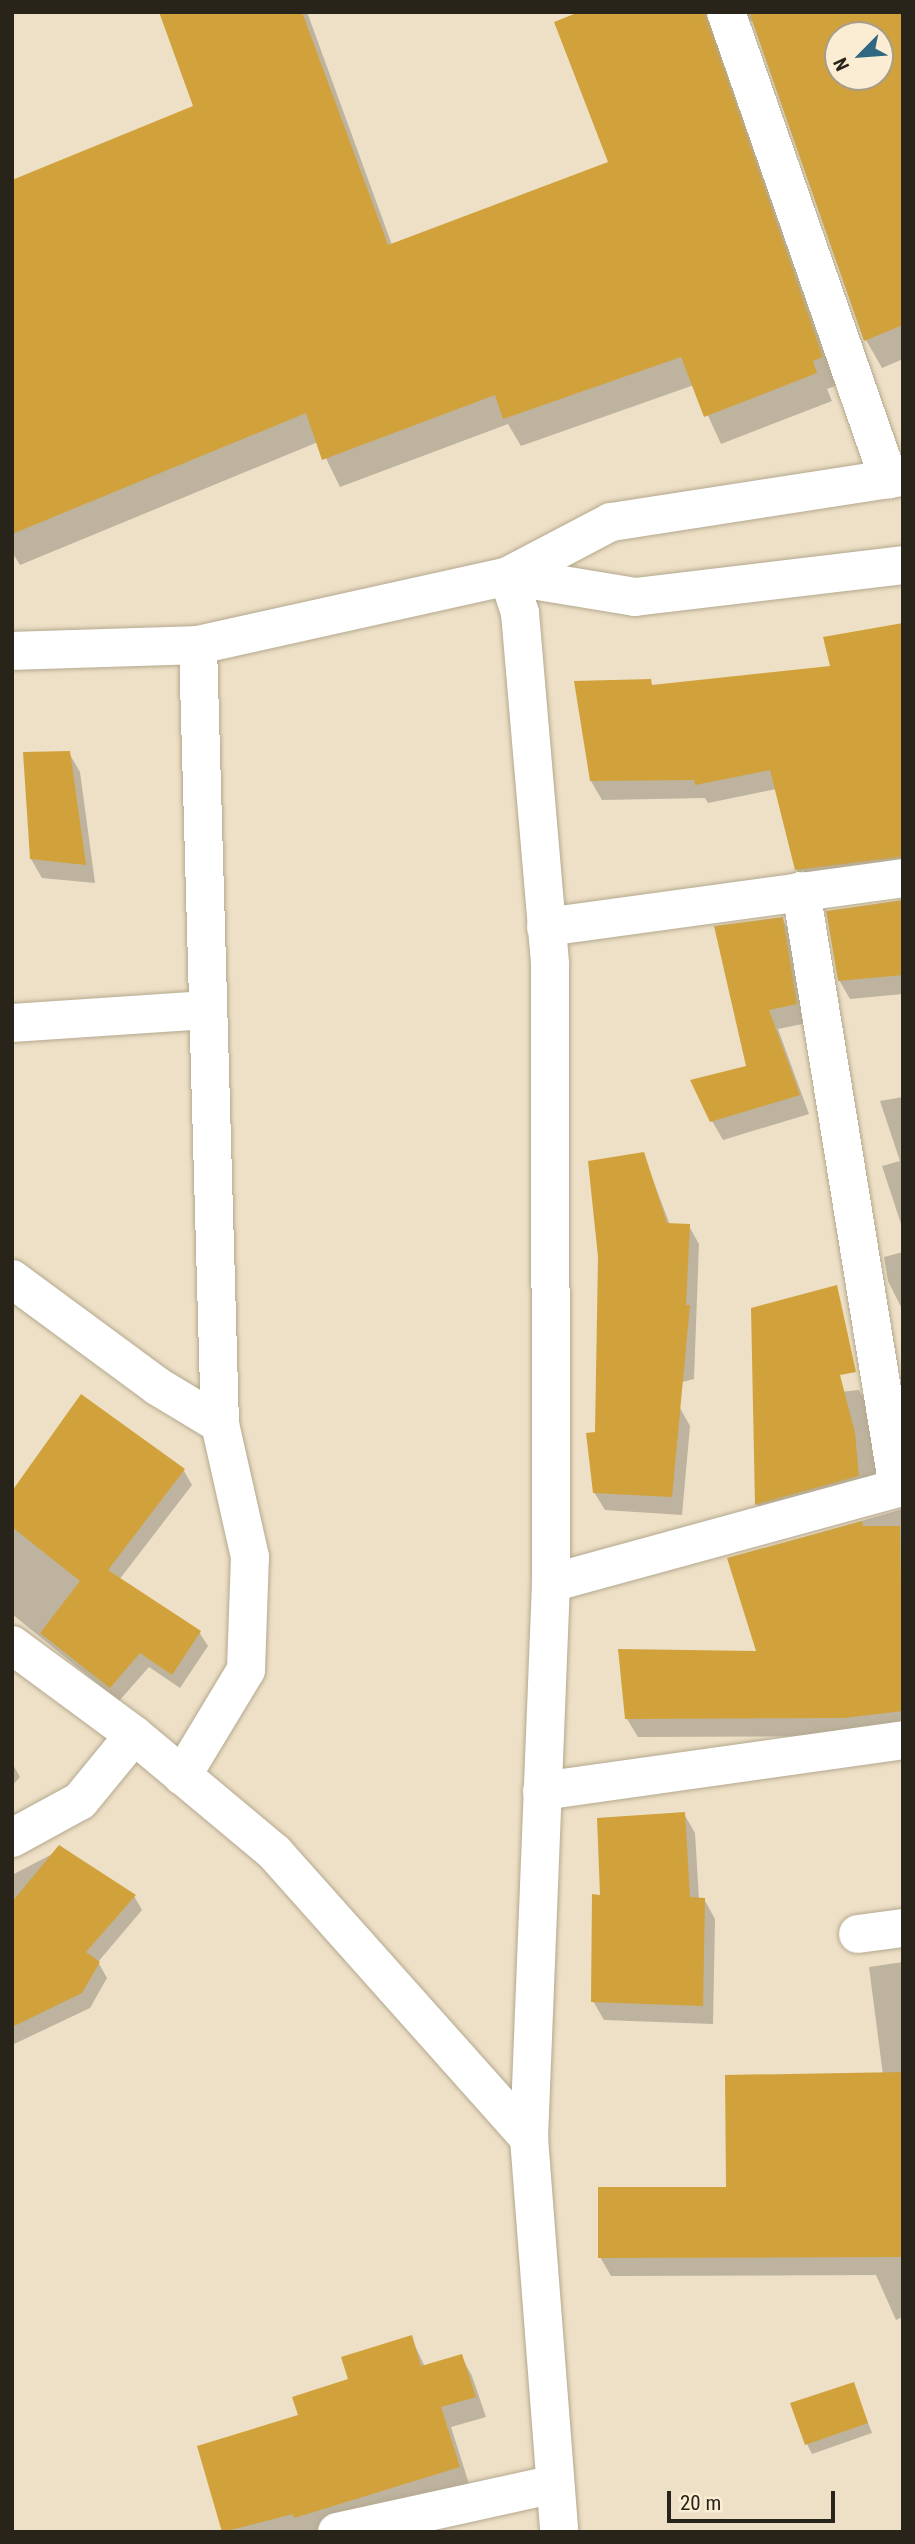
<!DOCTYPE html>
<style>
body{margin:0}
#map{position:relative;width:915px;height:2544px;overflow:hidden;background:#ede0c6;font-family:"Roboto Condensed",sans-serif}
div>[style]{position:absolute}
.shadow>*{inset:0;background:#0003}
.building>*{inset:0;background:#d1a23b}
.roads{filter:drop-shadow(0 0 2px #b4a88f) drop-shadow(0 0 2px #b4a88f)}
.minor>*{height:38px;margin:-19px;padding:0 19px;transform-origin:19px;border-radius:19px;background:#fff}
.major>*{height:38px;margin:-19px;padding:0 19px;transform-origin:19px;border-radius:19px;background:#fff}
span{translate:-50% -50%;white-space:nowrap;text-align:center;line-height:1.15;-webkit-text-stroke:5px #fbedd3;paint-order:stroke}
.frame{position:absolute;inset:0;border:14px solid #29241a;pointer-events:none}
.north{position:absolute;left:824px;top:21px;width:70px;height:70px;box-sizing:border-box;background:#fbedd3;border:2px solid #a79d89;border-radius:50%;rotate:245deg;font-size:19px;font-weight:700;line-height:28px;text-align:center;color:#29241a}
.north::after{content:'';display:block;margin:auto;width:24px;height:32px;background:#306882;clip-path:polygon(50% 0,100% 100%,50% 72%,0 100%)}
.scale{position:absolute;left:667px;top:2491px;width:168px;height:32px;box-sizing:border-box;border:4px solid #29241a;border-top:0;padding-left:9px;font-size:21px;line-height:24px;white-space:nowrap;color:#29241a;-webkit-text-stroke:5px #fbedd3;paint-order:stroke}
</style>
<div id="map">
<div class="shadow">
<i style="clip-path:polygon(evenodd,160px 12px,307px 12px,392px 245px,611px 163px,584px 12px,903px 12px,903px 359px,882px 368px,866px 340px,754px 22px,736px 18px,838px 385px,827px 389px,832px 401px,721px 444px,694px 385px,521px 446px,508px 424px,340px 487px,318px 442px,20px 565px,12px 552px,12px 182px,195px 107px,160px 12px,838px 35px,880px 35px,880px 77px,838px 77px,838px 35px)"></i>
<i style="clip-path:polygon(903px 625px,903px 876px,808px 888px,797px 870px,776px 789px,708px 803px,705px 798px,602px 800px,591px 781px,650px 681px,653px 686px,832px 668px)"></i>
<i style="clip-path:polygon(69px 753px,80px 772px,95px 883px,42px 878px,31px 859px)"></i>
<i style="clip-path:polygon(903px 900px,903px 994px,850px 999px,839px 980px,828px 912px)"></i>
<i style="clip-path:polygon(782px 918px,793px 938px,807px 1023px,778px 1029px,809px 1114px,723px 1140px,712px 1121px,748px 1067px)"></i>
<i style="clip-path:polygon(903px 1097px,903px 1230px,882px 1166px,900px 1161px,880px 1101px)"></i>
<i style="clip-path:polygon(643px 1154px,670px 1225px,689px 1226px,699px 1244px,694px 1379px,675px 1384px,680px 1408px,690px 1426px,682px 1515px,605px 1510px,594px 1492px,597px 1434px)"></i>
<i style="clip-path:polygon(903px 1252px,903px 1311px,888px 1281px,884px 1257px)"></i>
<i style="clip-path:polygon(859px 1390px,870px 1409px,883px 1492px,768px 1523px,757px 1504px,755px 1401px)"></i>
<i style="clip-path:polygon(93px 1404px,184px 1471px,192px 1485px,119px 1580px,199px 1632px,208px 1646px,180px 1688px,149px 1667px,119px 1701px,12px 1614px,12px 1492px)"></i>
<i style="clip-path:polygon(903px 1509px,903px 1731px,856px 1736px,638px 1737px,627px 1719px,758px 1652px,729px 1559px)"></i>
<i style="clip-path:polygon(12px 1763px,20px 1777px,12px 1786px)"></i>
<i style="clip-path:polygon(684px 1814px,695px 1833px,699px 1899px,704px 1899px,715px 1919px,713px 2024px,604px 2020px,593px 2001px)"></i>
<i style="clip-path:polygon(62px 1849px,134px 1896px,142px 1910px,98px 1962px,107px 1978px,90px 2008px,12px 2045px,12px 1875px)"></i>
<i style="clip-path:polygon(903px 1962px,903px 2317px,896px 2320px,876px 2275px,611px 2276px,600px 2257px,728px 2189px,883px 2075px,869px 1967px)"></i>
<i style="clip-path:polygon(411px 2337px,425px 2367px,461px 2356px,472px 2376px,486px 2417px,451px 2427px,470px 2487px,341px 2532px,224px 2532px,199px 2447px,300px 2417px)"></i>
<i style="clip-path:polygon(853px 2384px,872px 2433px,812px 2454px,807px 2444px)"></i>
</div>
<div class="building">
<i style="clip-path:polygon(159px 12px,302px 12px,388px 245px,608px 162px,554px 22px,579px 12px,705px 12px,823px 357px,813px 361px,817px 373px,704px 417px,681px 357px,503px 419px,495px 395px,322px 460px,306px 413px,12px 534px,12px 180px,193px 106px)"></i>
<i style="clip-path:polygon(evenodd,749px 12px,903px 12px,903px 325px,864px 341px,749px 12px,838px 35px,880px 35px,880px 77px,838px 77px,838px 35px)"></i>
<i style="clip-path:polygon(903px 623px,903px 857px,795px 870px,770px 770px,695px 785px,694px 780px,590px 781px,574px 681px,651px 679px,652px 685px,830px 666px,823px 637px)"></i>
<i style="clip-path:polygon(70px 751px,86px 865px,30px 859px,23px 752px)"></i>
<i style="clip-path:polygon(903px 900px,903px 975px,838px 981px,826px 911px)"></i>
<i style="clip-path:polygon(783px 917px,797px 1004px,769px 1010px,800px 1095px,710px 1122px,690px 1080px,746px 1066px,714px 926px)"></i>
<i style="clip-path:polygon(644px 1152px,667px 1223px,690px 1224px,686px 1305px,690px 1305px,672px 1497px,593px 1493px,586px 1433px,595px 1432px,598px 1257px,588px 1161px)"></i>
<i style="clip-path:polygon(837px 1285px,856px 1372px,840px 1375px,855px 1433px,859px 1476px,755px 1505px,751px 1308px)"></i>
<i style="clip-path:polygon(81px 1394px,185px 1469px,108px 1570px,201px 1631px,172px 1675px,140px 1653px,110px 1688px,40px 1633px,80px 1581px,12px 1527px,12px 1491px)"></i>
<i style="clip-path:polygon(862px 1521px,863px 1526px,900px 1526px,903px 1711px,844px 1718px,625px 1719px,618px 1649px,756px 1651px,727px 1558px)"></i>
<i style="clip-path:polygon(685px 1812px,690px 1897px,705px 1898px,703px 2006px,591px 2002px,592px 1894px,600px 1895px,597px 1818px)"></i>
<i style="clip-path:polygon(59px 1845px,136px 1895px,86px 1952px,100px 1962px,82px 1993px,12px 2027px,12px 1902px)"></i>
<i style="clip-path:polygon(903px 2072px,903px 2257px,598px 2258px,598px 2187px,726px 2187px,725px 2075px)"></i>
<i style="clip-path:polygon(412px 2335px,421px 2366px,462px 2354px,476px 2397px,441px 2407px,460px 2467px,294px 2518px,293px 2514px,222px 2532px,197px 2446px,298px 2415px,292px 2397px,348px 2379px,341px 2357px)"></i>
<i style="clip-path:polygon(854px 2382px,868px 2423px,805px 2445px,790px 2403px)"></i>
</div>
<div class="roads">
<div class="minor">
<i style="left:726px;top:12px;width:495px;rotate:70.8deg"></i>
<i style="left:508px;top:576px;width:39px;rotate:72deg"></i>
<i style="left:520px;top:613px;width:353px;rotate:85.1deg"></i>
<i style="left:550px;top:965px;width:618px;rotate:89.91deg"></i>
<i style="left:551px;top:1583px;width:555px;rotate:92.27deg"></i>
<i style="left:529px;top:2138px;width:395px;rotate:85.6deg"></i>
<i style="left:801px;top:891px;width:605px;rotate:80.77deg"></i>
<i style="left:546px;top:927px;width:360px;rotate:-7.8deg"></i>
<i style="left:12px;top:1023px;width:195px;rotate:-3.8deg"></i>
<i style="left:12px;top:1279px;width:180px;rotate:36.4deg"></i>
<i style="left:157px;top:1386px;width:74px;rotate:31.1deg"></i>
<i style="left:551px;top:1583px;width:365px;rotate:-15.3deg"></i>
<i style="left:12px;top:1645px;width:152px;rotate:36.4deg"></i>
<i style="left:134px;top:1735px;width:184px;rotate:39.9deg"></i>
<i style="left:275px;top:1853px;width:382px;rotate:48.3deg"></i>
<i style="left:182px;top:1776px;width:124px;rotate:-58.9deg"></i>
<i style="left:246px;top:1670px;width:113px;rotate:-88deg"></i>
<i style="left:250px;top:1557px;width:136px;rotate:-102.7deg"></i>
<i style="left:220px;top:1424px;width:779px;rotate:-91.62deg"></i>
<i style="left:542px;top:1791px;width:365px;rotate:-8deg"></i>
<i style="left:12px;top:1838px;width:77px;rotate:-28.6deg"></i>
<i style="left:80px;top:1801px;width:85px;rotate:-50.7deg"></i>
<i style="left:858px;top:1934px;width:45px;rotate:-7.6deg"></i>
<i style="left:337px;top:2532px;width:223px;rotate:-12.4deg"></i>
</div>
<div class="major">
<i style="left:508px;top:576px;width:129px;rotate:9.4deg"></i>
<i style="left:635px;top:597px;width:270px;rotate:-6.8deg"></i>
<i style="left:12px;top:651px;width:186px;rotate:-1.8deg"></i>
<i style="left:198px;top:645px;width:318px;rotate:-12.5deg"></i>
<i style="left:508px;top:576px;width:116px;rotate:-27.7deg"></i>
<i style="left:611px;top:522px;width:295px;rotate:-8.8deg"></i>
</div>
</div>
<div class="frame"></div>
<div class="north">N</div>
<div class="scale">20 m</div>
</div>
